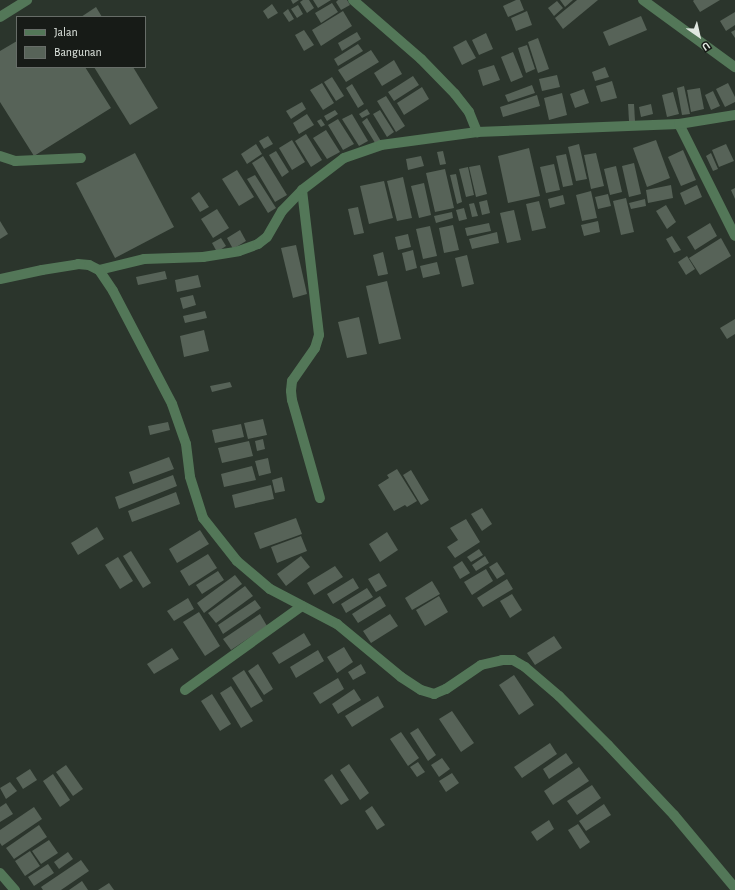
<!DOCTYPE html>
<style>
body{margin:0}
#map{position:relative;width:735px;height:890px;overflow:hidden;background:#2b352c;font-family:"Alegreya Sans",sans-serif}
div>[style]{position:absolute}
.building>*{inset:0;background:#576358}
.service>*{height:10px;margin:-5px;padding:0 5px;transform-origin:5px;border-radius:5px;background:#537758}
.minor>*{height:10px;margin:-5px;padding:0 5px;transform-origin:5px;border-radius:5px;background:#537758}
span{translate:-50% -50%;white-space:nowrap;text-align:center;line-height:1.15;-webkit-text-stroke:3.5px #171b17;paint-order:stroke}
.legend{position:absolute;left:16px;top:16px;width:130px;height:52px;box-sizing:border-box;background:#171b17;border:1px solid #676d68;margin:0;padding:5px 7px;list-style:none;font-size:12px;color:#e0e7e1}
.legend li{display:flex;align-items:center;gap:8px;height:20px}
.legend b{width:20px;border:1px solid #676d68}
.north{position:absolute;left:679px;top:16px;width:40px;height:40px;-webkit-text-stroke:3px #171b17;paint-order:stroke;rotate:146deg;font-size:11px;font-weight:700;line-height:16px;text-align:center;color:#e0e7e1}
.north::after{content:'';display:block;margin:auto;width:14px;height:18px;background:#e0e7e1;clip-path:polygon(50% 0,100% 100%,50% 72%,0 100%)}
</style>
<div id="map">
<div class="building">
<i style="clip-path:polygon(291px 0,299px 0,293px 4px)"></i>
<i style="clip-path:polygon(303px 0,309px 0,314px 8px,307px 13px,300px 2px)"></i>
<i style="clip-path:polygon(313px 0,331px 0,318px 8px)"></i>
<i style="clip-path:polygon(338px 0,347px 0,350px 5px,341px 10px,336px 2px)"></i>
<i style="clip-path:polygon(516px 0,520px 0,524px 10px,508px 17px,503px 6px)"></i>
<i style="clip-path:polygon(560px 0,573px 0,565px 7px)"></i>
<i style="clip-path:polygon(577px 0,598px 0,563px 29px,555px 18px)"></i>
<i style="clip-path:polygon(694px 0,720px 0,700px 12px,693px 1px)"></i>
<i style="clip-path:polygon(557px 1px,563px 8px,554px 16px,548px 8px)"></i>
<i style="clip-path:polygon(332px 3px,338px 12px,321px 23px,315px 13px)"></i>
<i style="clip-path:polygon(272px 4px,278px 13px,268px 19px,263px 11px)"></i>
<i style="clip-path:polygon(298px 5px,303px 14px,297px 18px,291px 9px)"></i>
<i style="clip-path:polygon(96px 7px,102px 17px,81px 17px)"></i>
<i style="clip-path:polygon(288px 9px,294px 19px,289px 22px,283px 13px)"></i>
<i style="clip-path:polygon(343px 11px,352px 26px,321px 46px,312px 30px)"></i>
<i style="clip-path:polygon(527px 11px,532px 25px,516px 31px,511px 18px)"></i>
<i style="clip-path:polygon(735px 12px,735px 25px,726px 31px,720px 21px)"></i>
<i style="clip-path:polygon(641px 16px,647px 30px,609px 46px,603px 32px)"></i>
<i style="clip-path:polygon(304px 30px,314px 45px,304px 51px,295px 35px)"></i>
<i style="clip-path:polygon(735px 30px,735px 38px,731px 32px)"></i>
<i style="clip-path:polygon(357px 32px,361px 39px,342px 51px,338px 43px)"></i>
<i style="clip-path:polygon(486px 33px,493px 49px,479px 55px,472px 40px)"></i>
<i style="clip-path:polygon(538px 38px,549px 69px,538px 73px,528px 42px)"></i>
<i style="clip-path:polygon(466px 40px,476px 58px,462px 65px,453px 47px)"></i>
<i style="clip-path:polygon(17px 41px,17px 67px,85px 67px,111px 108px,34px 156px,0 102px,0 51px)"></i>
<i style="clip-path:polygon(358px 44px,363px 51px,338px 66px,334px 59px)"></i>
<i style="clip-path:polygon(527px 45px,535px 69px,526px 73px,518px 48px)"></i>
<i style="clip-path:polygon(371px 50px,379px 62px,346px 82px,338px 70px)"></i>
<i style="clip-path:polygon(513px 52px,523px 77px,511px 82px,501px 57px)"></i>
<i style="clip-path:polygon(394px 60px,402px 74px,382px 86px,374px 73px)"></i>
<i style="clip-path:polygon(494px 65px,500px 80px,483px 86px,478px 70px)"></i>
<i style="clip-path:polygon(94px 67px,133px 67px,158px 108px,130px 125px)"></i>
<i style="clip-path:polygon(605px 67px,609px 77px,595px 81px,592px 72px)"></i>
<i style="clip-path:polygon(557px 75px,560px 87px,542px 91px,539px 79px)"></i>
<i style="clip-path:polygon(413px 76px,419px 85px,394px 101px,388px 92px)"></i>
<i style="clip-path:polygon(332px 77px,344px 96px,336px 101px,324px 82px)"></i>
<i style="clip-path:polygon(612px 81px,617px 98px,601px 102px,596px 86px)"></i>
<i style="clip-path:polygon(322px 83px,334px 103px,323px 110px,310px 90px)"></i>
<i style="clip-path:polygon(728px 83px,735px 97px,735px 102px,725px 107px,716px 89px)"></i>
<i style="clip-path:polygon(352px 84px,364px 104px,358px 108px,346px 88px)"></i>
<i style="clip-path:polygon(532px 85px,535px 93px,508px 102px,505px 95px)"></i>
<i style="clip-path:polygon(684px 86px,690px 114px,682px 115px,677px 88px)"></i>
<i style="clip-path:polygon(422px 87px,429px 99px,404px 115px,397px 103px)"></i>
<i style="clip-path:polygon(700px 88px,704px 109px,691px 112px,687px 90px)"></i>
<i style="clip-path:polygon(584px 89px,589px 103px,575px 108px,570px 94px)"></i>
<i style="clip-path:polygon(713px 91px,720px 106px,711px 110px,705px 95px)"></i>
<i style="clip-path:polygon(673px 92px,679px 114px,667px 117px,662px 95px)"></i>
<i style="clip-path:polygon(562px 93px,567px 115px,549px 120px,544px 98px)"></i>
<i style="clip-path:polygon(537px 95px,540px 106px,503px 117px,500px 107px)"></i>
<i style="clip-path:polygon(386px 96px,405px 126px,396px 132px,377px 101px)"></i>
<i style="clip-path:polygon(302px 102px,306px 109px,291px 119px,286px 111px)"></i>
<i style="clip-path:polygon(628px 104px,634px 104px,635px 121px,629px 121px)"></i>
<i style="clip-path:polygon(651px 104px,653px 114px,641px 117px,639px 107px)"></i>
<i style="clip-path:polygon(367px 109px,370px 114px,362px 118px,359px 114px)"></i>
<i style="clip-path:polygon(335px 110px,338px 114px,327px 121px,324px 116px)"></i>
<i style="clip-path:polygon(380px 110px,394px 132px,387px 137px,373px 114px)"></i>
<i style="clip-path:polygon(307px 114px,314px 125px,299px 134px,293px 123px)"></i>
<i style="clip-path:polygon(352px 114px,368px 141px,359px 146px,342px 119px)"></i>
<i style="clip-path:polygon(367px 118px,382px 143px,377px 146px,362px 122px)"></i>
<i style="clip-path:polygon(321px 119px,325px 125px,321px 127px,317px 121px)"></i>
<i style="clip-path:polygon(338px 119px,354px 144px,343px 150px,328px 125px)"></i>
<i style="clip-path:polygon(326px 130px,340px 152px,327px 159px,313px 138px)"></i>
<i style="clip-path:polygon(306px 134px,322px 160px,311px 167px,295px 141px)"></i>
<i style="clip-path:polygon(268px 136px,273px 144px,264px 149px,259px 141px)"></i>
<i style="clip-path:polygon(292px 140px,305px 162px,292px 170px,279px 148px)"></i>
<i style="clip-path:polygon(656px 140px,670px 178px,647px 187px,633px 148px)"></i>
<i style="clip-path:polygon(256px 144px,262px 154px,247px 164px,241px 154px)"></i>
<i style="clip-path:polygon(579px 144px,587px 179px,576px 181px,568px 147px)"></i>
<i style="clip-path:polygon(726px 144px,734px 161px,719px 167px,712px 150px)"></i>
<i style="clip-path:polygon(529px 148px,540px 196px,508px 203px,498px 156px)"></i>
<i style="clip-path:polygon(683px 150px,696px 180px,681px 186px,668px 157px)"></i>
<i style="clip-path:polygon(276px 151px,289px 172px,282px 177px,269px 155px)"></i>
<i style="clip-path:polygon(443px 151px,446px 164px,440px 165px,437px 152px)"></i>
<i style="clip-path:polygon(135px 153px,174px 227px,115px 258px,76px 183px)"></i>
<i style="clip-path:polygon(596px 153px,604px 186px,591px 189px,584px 155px)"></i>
<i style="clip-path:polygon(711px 153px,718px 169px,713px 171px,706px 156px)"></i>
<i style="clip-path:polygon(566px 154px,573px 185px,563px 187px,556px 156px)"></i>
<i style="clip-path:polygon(263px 156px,287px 195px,275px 202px,252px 163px)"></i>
<i style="clip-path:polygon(421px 156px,424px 166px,408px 170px,406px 159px)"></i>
<i style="clip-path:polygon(634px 163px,641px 194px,629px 197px,622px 166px)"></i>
<i style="clip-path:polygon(554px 164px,560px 190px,546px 193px,540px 167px)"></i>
<i style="clip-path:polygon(480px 165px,487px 194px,476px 197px,469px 167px)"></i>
<i style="clip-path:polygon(616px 166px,622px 192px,610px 195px,604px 169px)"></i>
<i style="clip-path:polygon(468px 167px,474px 195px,466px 197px,459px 169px)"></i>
<i style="clip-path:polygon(445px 169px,454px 208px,435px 212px,426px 173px)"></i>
<i style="clip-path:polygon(237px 170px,254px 197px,239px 206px,222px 179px)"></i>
<i style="clip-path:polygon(456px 174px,462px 202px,457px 204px,450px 175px)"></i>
<i style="clip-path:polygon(255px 175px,276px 208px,268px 213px,247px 179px)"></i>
<i style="clip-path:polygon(403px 177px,412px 218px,397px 221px,387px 181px)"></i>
<i style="clip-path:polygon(384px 181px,393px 218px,369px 224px,360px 186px)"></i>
<i style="clip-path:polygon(424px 183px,431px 215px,419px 218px,411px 186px)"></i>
<i style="clip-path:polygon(671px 185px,673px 198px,648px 203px,646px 190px)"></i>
<i style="clip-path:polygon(697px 185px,702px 197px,685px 205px,680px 193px)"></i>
<i style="clip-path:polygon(735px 188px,735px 199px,731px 190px)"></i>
<i style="clip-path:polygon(591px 191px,597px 218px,582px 221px,576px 195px)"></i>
<i style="clip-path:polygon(199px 192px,209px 207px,200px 212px,191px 198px)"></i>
<i style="clip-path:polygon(608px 194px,611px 206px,598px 209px,595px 197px)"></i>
<i style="clip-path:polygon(563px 195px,565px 204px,550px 208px,548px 199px)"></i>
<i style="clip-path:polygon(626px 198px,634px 232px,621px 235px,613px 201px)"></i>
<i style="clip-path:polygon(645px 199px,646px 206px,631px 209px,629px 203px)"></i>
<i style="clip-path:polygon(487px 200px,490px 213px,482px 215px,479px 202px)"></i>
<i style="clip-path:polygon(539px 201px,546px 228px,532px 231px,526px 204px)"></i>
<i style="clip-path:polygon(474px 203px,478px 216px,472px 217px,469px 204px)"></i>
<i style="clip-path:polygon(666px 205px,676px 222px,667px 229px,656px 211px)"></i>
<i style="clip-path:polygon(358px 207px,364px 233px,354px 235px,348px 209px)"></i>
<i style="clip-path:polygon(464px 208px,467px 219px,459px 221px,456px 210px)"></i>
<i style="clip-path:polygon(217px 209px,229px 228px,213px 238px,201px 219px)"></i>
<i style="clip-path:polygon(514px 210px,521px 240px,507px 243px,500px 213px)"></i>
<i style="clip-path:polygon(452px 212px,453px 218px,436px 223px,434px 216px)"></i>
<i style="clip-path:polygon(0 221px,8px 234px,0 239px)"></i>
<i style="clip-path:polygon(598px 221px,600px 232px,584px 236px,581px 225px)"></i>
<i style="clip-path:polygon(489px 223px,491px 231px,467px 236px,465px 228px)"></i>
<i style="clip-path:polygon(710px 223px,717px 236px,695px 250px,687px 237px)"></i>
<i style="clip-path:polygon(453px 225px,459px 250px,444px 253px,439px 228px)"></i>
<i style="clip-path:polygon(430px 226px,437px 256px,423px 259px,416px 229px)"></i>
<i style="clip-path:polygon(240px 230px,246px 241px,233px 249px,227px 238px)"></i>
<i style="clip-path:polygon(497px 232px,499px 243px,472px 249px,469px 239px)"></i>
<i style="clip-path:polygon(408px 234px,411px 247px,398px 250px,395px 237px)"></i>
<i style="clip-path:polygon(672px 236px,681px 250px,674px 253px,666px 239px)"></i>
<i style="clip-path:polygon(221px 238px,226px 246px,217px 252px,212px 243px)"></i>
<i style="clip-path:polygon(721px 238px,731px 256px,700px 275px,689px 258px)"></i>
<i style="clip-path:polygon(296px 245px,307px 294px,293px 298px,281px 248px)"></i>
<i style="clip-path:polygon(413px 250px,417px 268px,406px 271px,402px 253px)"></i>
<i style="clip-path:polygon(383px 252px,388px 274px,378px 276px,373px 255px)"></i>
<i style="clip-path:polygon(467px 255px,474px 284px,462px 287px,455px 258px)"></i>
<i style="clip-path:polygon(687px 256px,695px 269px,686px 275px,678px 262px)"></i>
<i style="clip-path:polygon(437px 262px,440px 274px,423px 278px,420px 266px)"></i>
<i style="clip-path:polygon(165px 271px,167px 279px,138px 285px,136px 277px)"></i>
<i style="clip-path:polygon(198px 275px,201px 287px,177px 292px,175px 280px)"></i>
<i style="clip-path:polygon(387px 281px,401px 339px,379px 344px,366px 286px)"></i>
<i style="clip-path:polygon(193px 295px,196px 305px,183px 309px,180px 298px)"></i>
<i style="clip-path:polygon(205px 311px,207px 318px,185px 323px,183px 316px)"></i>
<i style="clip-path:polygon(359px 317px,367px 354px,347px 358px,338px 322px)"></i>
<i style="clip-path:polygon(735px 319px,735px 334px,727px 339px,720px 328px)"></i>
<i style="clip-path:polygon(204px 330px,209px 351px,184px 357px,180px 336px)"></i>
<i style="clip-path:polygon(230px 382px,232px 387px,212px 392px,210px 386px)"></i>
<i style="clip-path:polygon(263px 419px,267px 435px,248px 439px,244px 423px)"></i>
<i style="clip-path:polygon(168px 422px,170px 430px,150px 435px,148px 426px)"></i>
<i style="clip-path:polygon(241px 424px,244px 437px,215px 443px,212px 430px)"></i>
<i style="clip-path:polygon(263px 439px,265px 449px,257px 451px,255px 441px)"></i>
<i style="clip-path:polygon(249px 441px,253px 456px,222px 463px,218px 448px)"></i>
<i style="clip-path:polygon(169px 457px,174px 469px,133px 484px,129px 472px)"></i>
<i style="clip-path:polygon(268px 458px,271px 473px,259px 476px,255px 461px)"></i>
<i style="clip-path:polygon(252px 466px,256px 480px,224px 487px,221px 474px)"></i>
<i style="clip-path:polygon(397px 469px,417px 501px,407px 507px,405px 505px,394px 511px,378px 485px,389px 478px,387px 475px)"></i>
<i style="clip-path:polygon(411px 470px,429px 500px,421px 505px,403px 475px)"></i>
<i style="clip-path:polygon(173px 475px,177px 486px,119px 509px,115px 497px)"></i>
<i style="clip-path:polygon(282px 477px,285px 491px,275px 493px,272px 480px)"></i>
<i style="clip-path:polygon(271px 485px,274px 499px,235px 508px,232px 495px)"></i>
<i style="clip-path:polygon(176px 492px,180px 504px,132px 522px,128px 511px)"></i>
<i style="clip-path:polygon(482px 508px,492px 524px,482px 531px,471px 514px)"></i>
<i style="clip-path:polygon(296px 518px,302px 534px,260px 549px,254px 533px)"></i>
<i style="clip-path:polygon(466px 519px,480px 542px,455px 558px,447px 547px,458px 540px,450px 528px)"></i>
<i style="clip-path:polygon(97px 527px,104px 539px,78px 555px,71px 543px)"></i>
<i style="clip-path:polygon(200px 530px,209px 544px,177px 563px,169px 549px)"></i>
<i style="clip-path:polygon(387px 532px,398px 550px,380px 562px,369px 544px)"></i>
<i style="clip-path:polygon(301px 536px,307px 551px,277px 563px,271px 547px)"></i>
<i style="clip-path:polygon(479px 549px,483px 555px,471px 562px,467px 557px)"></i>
<i style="clip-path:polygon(131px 551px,151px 583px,143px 588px,123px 556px)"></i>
<i style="clip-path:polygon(208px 554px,217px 568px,189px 586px,180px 571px)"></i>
<i style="clip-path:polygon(301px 556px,310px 567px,286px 586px,277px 574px)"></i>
<i style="clip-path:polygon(485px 556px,489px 563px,476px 571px,472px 565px)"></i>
<i style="clip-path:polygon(118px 557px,133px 581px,120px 589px,105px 565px)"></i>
<i style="clip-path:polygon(462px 561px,470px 573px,460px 579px,453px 567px)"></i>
<i style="clip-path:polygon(497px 562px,505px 574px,497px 579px,489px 567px)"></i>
<i style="clip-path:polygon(335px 566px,343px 577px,314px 595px,307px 583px)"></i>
<i style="clip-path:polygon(486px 569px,493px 581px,472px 595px,464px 582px)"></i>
<i style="clip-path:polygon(218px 571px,224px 580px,202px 594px,196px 585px)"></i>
<i style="clip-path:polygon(379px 573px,387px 586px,376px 592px,368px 579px)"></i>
<i style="clip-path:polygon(235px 575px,242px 584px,204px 613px,197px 603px)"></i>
<i style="clip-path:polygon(353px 578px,359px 588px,333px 604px,327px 594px)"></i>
<i style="clip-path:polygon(507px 579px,513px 589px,483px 607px,477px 598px)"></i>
<i style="clip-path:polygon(432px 581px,440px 594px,412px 610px,405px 598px)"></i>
<i style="clip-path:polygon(245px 586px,253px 596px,216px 623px,208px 613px)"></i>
<i style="clip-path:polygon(367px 588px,373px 597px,346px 613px,341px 604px)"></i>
<i style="clip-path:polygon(512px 594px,522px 610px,510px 618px,500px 601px)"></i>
<i style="clip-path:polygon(380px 596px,386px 606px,358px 623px,352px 614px)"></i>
<i style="clip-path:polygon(439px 596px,448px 612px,425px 626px,416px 610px)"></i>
<i style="clip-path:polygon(188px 598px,194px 609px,174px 621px,167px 611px)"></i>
<i style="clip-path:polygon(255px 600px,261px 608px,223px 634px,218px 625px)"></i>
<i style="clip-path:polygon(199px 612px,220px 646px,205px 656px,183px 622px)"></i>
<i style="clip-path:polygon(260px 614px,267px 626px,231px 650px,223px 639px)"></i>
<i style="clip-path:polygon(390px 614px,398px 626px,371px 643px,363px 631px)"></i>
<i style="clip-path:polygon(304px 633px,311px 645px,279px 664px,272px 653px)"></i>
<i style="clip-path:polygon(554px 636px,562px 648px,535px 665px,527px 653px)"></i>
<i style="clip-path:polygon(344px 647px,353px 662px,337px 673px,327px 657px)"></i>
<i style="clip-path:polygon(172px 648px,179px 659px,154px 674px,147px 664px)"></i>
<i style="clip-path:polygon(318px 650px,324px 661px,296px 678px,290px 667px)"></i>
<i style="clip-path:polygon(258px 664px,273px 689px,264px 695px,248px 671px)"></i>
<i style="clip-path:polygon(361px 664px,366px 673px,353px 680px,348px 672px)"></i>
<i style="clip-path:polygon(244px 670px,263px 701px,251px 708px,232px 678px)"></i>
<i style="clip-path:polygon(514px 675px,534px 705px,519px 715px,499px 685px)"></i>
<i style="clip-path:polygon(338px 678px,344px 689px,320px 704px,313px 693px)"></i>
<i style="clip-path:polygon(231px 686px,253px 721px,241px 728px,220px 693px)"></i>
<i style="clip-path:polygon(354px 689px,361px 700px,338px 714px,332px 704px)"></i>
<i style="clip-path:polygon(212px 694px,231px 724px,220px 731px,201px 701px)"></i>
<i style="clip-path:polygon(378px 696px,384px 707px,352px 727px,345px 716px)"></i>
<i style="clip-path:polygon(452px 711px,474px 743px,461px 752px,439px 719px)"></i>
<i style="clip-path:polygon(418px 728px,436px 755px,428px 761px,410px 733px)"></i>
<i style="clip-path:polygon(401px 732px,419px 758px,408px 766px,390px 739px)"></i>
<i style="clip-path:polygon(550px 743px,557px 754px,522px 778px,514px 767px)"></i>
<i style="clip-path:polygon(566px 753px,573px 763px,549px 779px,543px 769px)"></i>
<i style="clip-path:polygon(442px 758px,450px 769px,439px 777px,431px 765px)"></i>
<i style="clip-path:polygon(418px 762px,425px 772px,417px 777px,410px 767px)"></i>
<i style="clip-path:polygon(349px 764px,369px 793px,360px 800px,340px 770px)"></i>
<i style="clip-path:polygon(66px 765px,83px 789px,73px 796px,56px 772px)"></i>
<i style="clip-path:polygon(579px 767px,589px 781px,553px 805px,544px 791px)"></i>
<i style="clip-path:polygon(30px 769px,37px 780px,23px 789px,16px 778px)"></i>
<i style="clip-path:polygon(452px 773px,459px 783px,446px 792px,439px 781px)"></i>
<i style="clip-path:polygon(53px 774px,70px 800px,60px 807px,43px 781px)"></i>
<i style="clip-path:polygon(332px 774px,349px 800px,341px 805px,324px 780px)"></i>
<i style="clip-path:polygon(10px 782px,17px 791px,6px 799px,0 788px)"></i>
<i style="clip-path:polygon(592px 785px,601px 798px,577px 815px,567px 801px)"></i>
<i style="clip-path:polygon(6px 803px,13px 814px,0 822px,0 807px)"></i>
<i style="clip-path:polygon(604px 804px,611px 815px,586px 831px,579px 821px)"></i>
<i style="clip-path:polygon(372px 806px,385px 825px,377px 830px,365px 811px)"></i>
<i style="clip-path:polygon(34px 807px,42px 819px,2px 846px,0 843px,0 830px)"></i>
<i style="clip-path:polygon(549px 820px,554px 829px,537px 841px,531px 832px)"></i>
<i style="clip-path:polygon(578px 824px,590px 842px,580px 849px,568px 830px)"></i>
<i style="clip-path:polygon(39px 825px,47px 837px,14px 859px,6px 848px)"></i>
<i style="clip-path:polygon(49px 840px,58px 853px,41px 864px,32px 851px)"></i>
<i style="clip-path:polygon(30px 851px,40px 866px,25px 876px,15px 861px)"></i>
<i style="clip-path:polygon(68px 852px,73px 859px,59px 869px,54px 862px)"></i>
<i style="clip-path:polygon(81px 860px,89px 871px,61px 890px,43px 890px,41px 887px)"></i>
<i style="clip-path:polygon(48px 864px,54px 873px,34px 886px,28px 877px)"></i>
<i style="clip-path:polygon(82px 881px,88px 890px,69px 890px)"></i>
<i style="clip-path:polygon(109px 883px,114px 890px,98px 890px)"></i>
</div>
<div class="service">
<i style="left:0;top:17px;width:32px;rotate:-32deg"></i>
<i style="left:0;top:156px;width:16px;rotate:18deg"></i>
<i style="left:15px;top:161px;width:66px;rotate:-2.6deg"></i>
</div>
<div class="minor">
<i style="left:353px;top:0;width:90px;rotate:40.9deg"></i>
<i style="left:421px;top:59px;width:49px;rotate:45.8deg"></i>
<i style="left:455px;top:94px;width:23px;rotate:52deg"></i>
<i style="left:469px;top:112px;width:22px;rotate:68deg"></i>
<i style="left:643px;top:0;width:114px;rotate:36.1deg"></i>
<i style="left:679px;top:124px;width:125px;rotate:63.4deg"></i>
<i style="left:302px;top:190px;width:146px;rotate:83.3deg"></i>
<i style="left:319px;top:335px;width:14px;rotate:107deg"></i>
<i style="left:315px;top:348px;width:40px;rotate:124.9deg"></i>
<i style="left:292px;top:381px;width:10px;rotate:96deg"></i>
<i style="left:291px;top:391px;width:9px;rotate:84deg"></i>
<i style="left:292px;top:400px;width:102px;rotate:74.1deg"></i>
<i style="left:99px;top:270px;width:46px;rotate:-13.7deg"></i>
<i style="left:144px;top:259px;width:59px;rotate:-1.9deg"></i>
<i style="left:203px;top:257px;width:36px;rotate:-9deg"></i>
<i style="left:239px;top:251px;width:20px;rotate:-20deg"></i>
<i style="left:258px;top:244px;width:11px;rotate:-38deg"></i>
<i style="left:267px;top:237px;width:30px;rotate:-60deg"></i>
<i style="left:282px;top:211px;width:29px;rotate:-46deg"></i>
<i style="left:302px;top:190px;width:53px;rotate:-37.3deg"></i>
<i style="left:344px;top:158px;width:39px;rotate:-19deg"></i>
<i style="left:381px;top:145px;width:97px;rotate:-7.7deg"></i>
<i style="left:477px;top:132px;width:202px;rotate:-2.3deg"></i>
<i style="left:679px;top:124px;width:57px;rotate:-9.1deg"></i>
<i style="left:0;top:279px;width:43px;rotate:-12.1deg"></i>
<i style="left:42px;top:270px;width:36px;rotate:-9deg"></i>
<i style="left:78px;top:264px;width:11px;rotate:5deg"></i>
<i style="left:89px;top:265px;width:11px;rotate:27deg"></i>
<i style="left:99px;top:270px;width:25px;rotate:56deg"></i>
<i style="left:113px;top:291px;width:127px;rotate:62.4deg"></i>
<i style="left:172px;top:404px;width:42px;rotate:70.7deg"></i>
<i style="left:186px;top:444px;width:33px;rotate:83deg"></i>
<i style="left:190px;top:477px;width:43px;rotate:72.4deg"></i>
<i style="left:203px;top:518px;width:55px;rotate:51.7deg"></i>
<i style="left:237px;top:561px;width:43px;rotate:40.3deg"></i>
<i style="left:270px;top:589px;width:76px;rotate:27.6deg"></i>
<i style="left:337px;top:624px;width:83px;rotate:39.6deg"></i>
<i style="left:401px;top:677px;width:24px;rotate:33deg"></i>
<i style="left:421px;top:690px;width:14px;rotate:17deg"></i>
<i style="left:434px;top:694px;width:13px;rotate:-23deg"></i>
<i style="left:446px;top:689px;width:42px;rotate:-34.4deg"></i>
<i style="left:481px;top:665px;width:22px;rotate:-13deg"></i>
<i style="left:502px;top:660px;width:11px"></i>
<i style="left:513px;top:660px;width:14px;rotate:30deg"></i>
<i style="left:525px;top:667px;width:45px;rotate:40.5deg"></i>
<i style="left:559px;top:696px;width:69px;rotate:45deg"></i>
<i style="left:608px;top:745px;width:96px;rotate:46.7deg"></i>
<i style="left:674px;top:815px;width:95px;rotate:50.1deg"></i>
<i style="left:185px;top:690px;width:144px;rotate:-35.7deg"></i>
<i style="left:0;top:873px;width:23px;rotate:49deg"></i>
</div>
<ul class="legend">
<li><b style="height:5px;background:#537758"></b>Jalan</li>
<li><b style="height:11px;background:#576358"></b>Bangunan</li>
</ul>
<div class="north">U</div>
</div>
